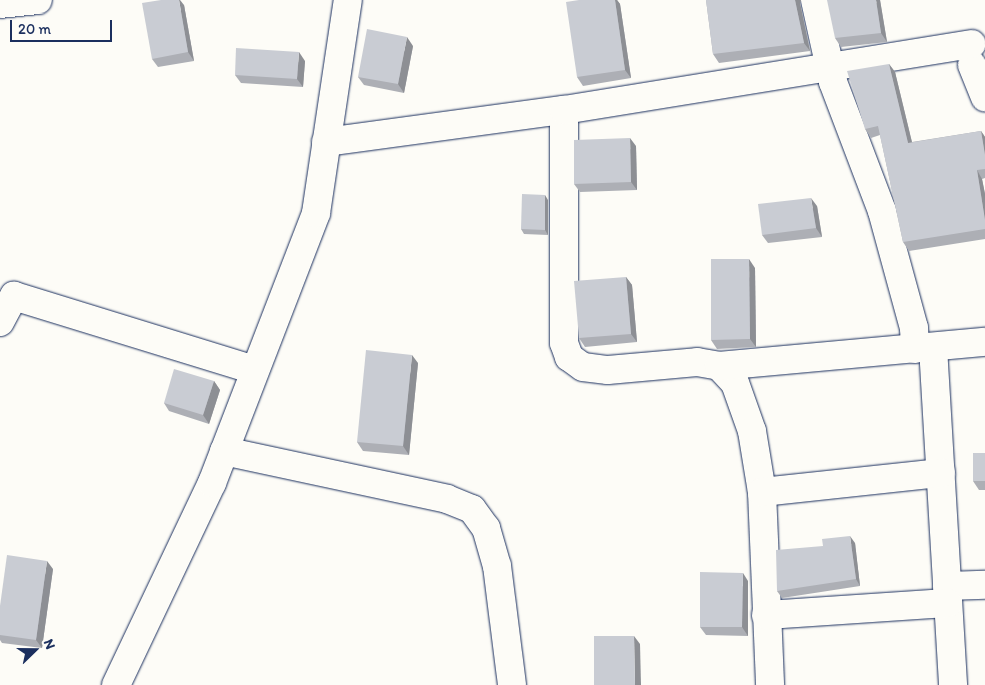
<!DOCTYPE html>
<style>
body{margin:0}
#map{position:relative;width:985px;height:685px;overflow:hidden;background:#fdfcf7;font-family:Itim,sans-serif}
div>[style]{position:absolute}
.roads{filter:drop-shadow(0 0 1px #1b2f5e) drop-shadow(0 0 1px #1b2f5e)}
.street>*{height:28px;margin:-14px;padding:0 14px;transform-origin:14px;border-radius:14px;background:#fdfcf7}
.wall>*{inset:0;background:#adafb5}
.shaded-wall>*{inset:0;background:#8d8f94}
.building>*{inset:0;background:#c9ccd3}
span{translate:-50% -50%;white-space:nowrap;text-align:center;line-height:1.15;-webkit-text-stroke:4px #fdfcf7;paint-order:stroke}
.north{position:absolute;left:10px;top:625px;width:50px;height:50px;-webkit-text-stroke:4px #fdfcf7;paint-order:stroke;rotate:68deg;font-size:14px;font-weight:700;line-height:20px;text-align:center;color:#1b2f5e}
.north::after{content:'';display:block;margin:auto;width:18px;height:22px;background:#1b2f5e;clip-path:polygon(50% 0,100% 100%,50% 72%,0 100%)}
.scale{position:absolute;left:10px;top:20px;width:102px;height:22px;box-sizing:border-box;border:2px solid #1b2f5e;border-top:0;padding-left:6px;font-size:15px;line-height:18px;white-space:nowrap;color:#1b2f5e;-webkit-text-stroke:4px #fdfcf7;paint-order:stroke}
</style>
<div id="map">
<div class="roads">
<div class="street">
<i style="left:815px;top:0;width:84px;rotate:77.6deg"></i>
<i style="left:833px;top:82px;width:138px;rotate:69.2deg"></i>
<i style="left:882px;top:211px;width:121px;rotate:74.7deg"></i>
<i style="left:914px;top:328px;width:21px;rotate:87deg"></i>
<i style="left:0;top:4px;width:38px;rotate:-6deg"></i>
<i style="left:972px;top:65px;width:35px;rotate:68deg"></i>
<i style="left:564px;top:110px;width:233px;rotate:90deg"></i>
<i style="left:564px;top:343px;width:15px;rotate:70deg"></i>
<i style="left:569px;top:357px;width:17px;rotate:36deg"></i>
<i style="left:583px;top:367px;width:25px;rotate:7deg"></i>
<i style="left:608px;top:370px;width:89px;rotate:-5.1deg"></i>
<i style="left:697px;top:362px;width:22px;rotate:10deg"></i>
<i style="left:719px;top:366px;width:23px;rotate:47deg"></i>
<i style="left:735px;top:383px;width:51px;rotate:70.5deg"></i>
<i style="left:752px;top:431px;width:62px;rotate:80.7deg"></i>
<i style="left:762px;top:492px;width:193px;rotate:87.6deg"></i>
<i style="left:326px;top:142px;width:240px;rotate:-7.7deg"></i>
<i style="left:564px;top:110px;width:413px;rotate:-9.2deg"></i>
<i style="left:0;top:322px;width:30px;rotate:-62deg"></i>
<i style="left:14px;top:296px;width:252px;rotate:17.1deg"></i>
<i style="left:933px;top:347px;width:339px;rotate:86.6deg"></i>
<i style="left:719px;top:366px;width:267px;rotate:-5.2deg"></i>
<i style="left:224px;top:451px;width:228px;rotate:12.1deg"></i>
<i style="left:447px;top:499px;width:27px;rotate:22deg"></i>
<i style="left:472px;top:509px;width:24px;rotate:54deg"></i>
<i style="left:486px;top:528px;width:40px;rotate:74deg"></i>
<i style="left:497px;top:566px;width:120px;rotate:82.8deg"></i>
<i style="left:762px;top:492px;width:180px;rotate:-6.1deg"></i>
<i style="left:947px;top:586px;width:38px;rotate:-2deg"></i>
<i style="left:766px;top:615px;width:182px;rotate:-3.8deg"></i>
<i style="left:116px;top:685px;width:224px;rotate:-64.6deg"></i>
<i style="left:212px;top:483px;width:289px;rotate:-68.9deg"></i>
<i style="left:316px;top:213px;width:215px;rotate:-81.5deg"></i>
</div>
</div>
<div class="wall">
<i style="clip-path:polygon(579px 0,617px 0,620px 4px,631px 78px,583px 86px,577px 77px)"></i>
<i style="clip-path:polygon(706px 0,801px 0,800px 3px,810px 51px,719px 63px,713px 54px)"></i>
<i style="clip-path:polygon(880px 0,887px 42px,841px 47px,835px 38px)"></i>
<i style="clip-path:polygon(184px 5px,194px 61px,158px 67px,152px 59px)"></i>
<i style="clip-path:polygon(413px 46px,404px 93px,364px 85px,358px 77px)"></i>
<i style="clip-path:polygon(305px 61px,303px 87px,241px 83px,235px 75px)"></i>
<i style="clip-path:polygon(889px 64px,895px 72px,912px 142px,981px 131px,985px 137px,985px 178px,982px 179px,985px 194px,985px 239px,909px 251px,903px 242px,880px 135px,871px 138px,865px 129px)"></i>
<i style="clip-path:polygon(636px 146px,637px 190px,580px 192px,574px 184px)"></i>
<i style="clip-path:polygon(548px 200px,548px 235px,524px 234px,521px 229px)"></i>
<i style="clip-path:polygon(817px 206px,822px 237px,768px 243px,762px 235px)"></i>
<i style="clip-path:polygon(755px 268px,756px 347px,717px 349px,711px 340px)"></i>
<i style="clip-path:polygon(626px 277px,632px 285px,637px 342px,585px 347px,579px 338px)"></i>
<i style="clip-path:polygon(418px 363px,409px 455px,363px 451px,357px 442px)"></i>
<i style="clip-path:polygon(214px 381px,220px 390px,209px 424px,169px 411px,164px 403px)"></i>
<i style="clip-path:polygon(985px 453px,985px 490px,979px 490px,973px 481px)"></i>
<i style="clip-path:polygon(855px 543px,860px 586px,782px 598px,777px 591px)"></i>
<i style="clip-path:polygon(53px 569px,42px 648px,2px 643px,0 640px,0 606px)"></i>
<i style="clip-path:polygon(748px 581px,748px 636px,706px 635px,700px 627px)"></i>
</div>
<div class="shaded-wall">
<i style="clip-path:polygon(179px 0,180px 0,184px 5px,194px 61px,188px 52px)"></i>
<i style="clip-path:polygon(615px 0,617px 0,620px 4px,631px 78px,625px 70px)"></i>
<i style="clip-path:polygon(795px 0,801px 0,800px 3px,810px 51px,804px 43px)"></i>
<i style="clip-path:polygon(876px 0,880px 0,887px 42px,881px 33px)"></i>
<i style="clip-path:polygon(407px 37px,413px 46px,404px 93px,398px 84px)"></i>
<i style="clip-path:polygon(299px 52px,305px 61px,303px 87px,297px 79px)"></i>
<i style="clip-path:polygon(889px 64px,895px 72px,914px 151px,908px 143px)"></i>
<i style="clip-path:polygon(981px 131px,985px 137px,985px 155px)"></i>
<i style="clip-path:polygon(630px 138px,636px 146px,637px 190px,631px 182px)"></i>
<i style="clip-path:polygon(977px 170px,982px 179px,985px 194px,985px 220px)"></i>
<i style="clip-path:polygon(545px 195px,548px 200px,548px 235px,545px 230px)"></i>
<i style="clip-path:polygon(811px 198px,817px 206px,822px 237px,816px 228px)"></i>
<i style="clip-path:polygon(749px 259px,755px 268px,756px 347px,750px 339px)"></i>
<i style="clip-path:polygon(626px 277px,632px 285px,637px 342px,631px 334px)"></i>
<i style="clip-path:polygon(412px 355px,418px 363px,409px 455px,403px 446px)"></i>
<i style="clip-path:polygon(214px 381px,220px 390px,209px 424px,203px 415px)"></i>
<i style="clip-path:polygon(850px 536px,855px 543px,860px 586px,856px 579px)"></i>
<i style="clip-path:polygon(47px 561px,53px 569px,42px 648px,36px 640px)"></i>
<i style="clip-path:polygon(743px 573px,748px 581px,748px 636px,742px 627px)"></i>
<i style="clip-path:polygon(634px 636px,640px 644px,641px 685px,635px 685px)"></i>
</div>
<div class="building">
<i style="clip-path:polygon(161px 0,179px 0,188px 52px,152px 59px,142px 3px)"></i>
<i style="clip-path:polygon(579px 0,615px 0,625px 70px,577px 77px,566px 2px)"></i>
<i style="clip-path:polygon(706px 0,795px 0,804px 43px,713px 54px)"></i>
<i style="clip-path:polygon(827px 0,876px 0,881px 33px,835px 38px)"></i>
<i style="clip-path:polygon(367px 29px,407px 37px,398px 84px,358px 77px)"></i>
<i style="clip-path:polygon(236px 48px,299px 52px,297px 79px,235px 75px)"></i>
<i style="clip-path:polygon(889px 64px,908px 143px,981px 131px,985px 155px,985px 169px,977px 170px,985px 220px,985px 229px,903px 242px,878px 126px,865px 129px,847px 71px)"></i>
<i style="clip-path:polygon(630px 138px,631px 182px,574px 184px,574px 140px)"></i>
<i style="clip-path:polygon(522px 194px,545px 195px,545px 230px,521px 229px)"></i>
<i style="clip-path:polygon(811px 198px,816px 228px,762px 235px,758px 204px)"></i>
<i style="clip-path:polygon(711px 259px,749px 259px,750px 339px,711px 340px)"></i>
<i style="clip-path:polygon(626px 277px,631px 334px,579px 338px,574px 281px)"></i>
<i style="clip-path:polygon(366px 350px,412px 355px,403px 446px,357px 442px)"></i>
<i style="clip-path:polygon(174px 369px,214px 381px,203px 415px,164px 403px)"></i>
<i style="clip-path:polygon(973px 453px,985px 453px,985px 481px,973px 481px)"></i>
<i style="clip-path:polygon(850px 536px,856px 579px,777px 591px,776px 550px,823px 546px,822px 539px)"></i>
<i style="clip-path:polygon(7px 555px,47px 561px,36px 640px,0 635px,0 606px)"></i>
<i style="clip-path:polygon(700px 572px,743px 573px,742px 627px,700px 627px)"></i>
<i style="clip-path:polygon(594px 636px,634px 636px,635px 685px,594px 685px)"></i>
</div>
<div class="north">N</div>
<div class="scale">20 m</div>
</div>
